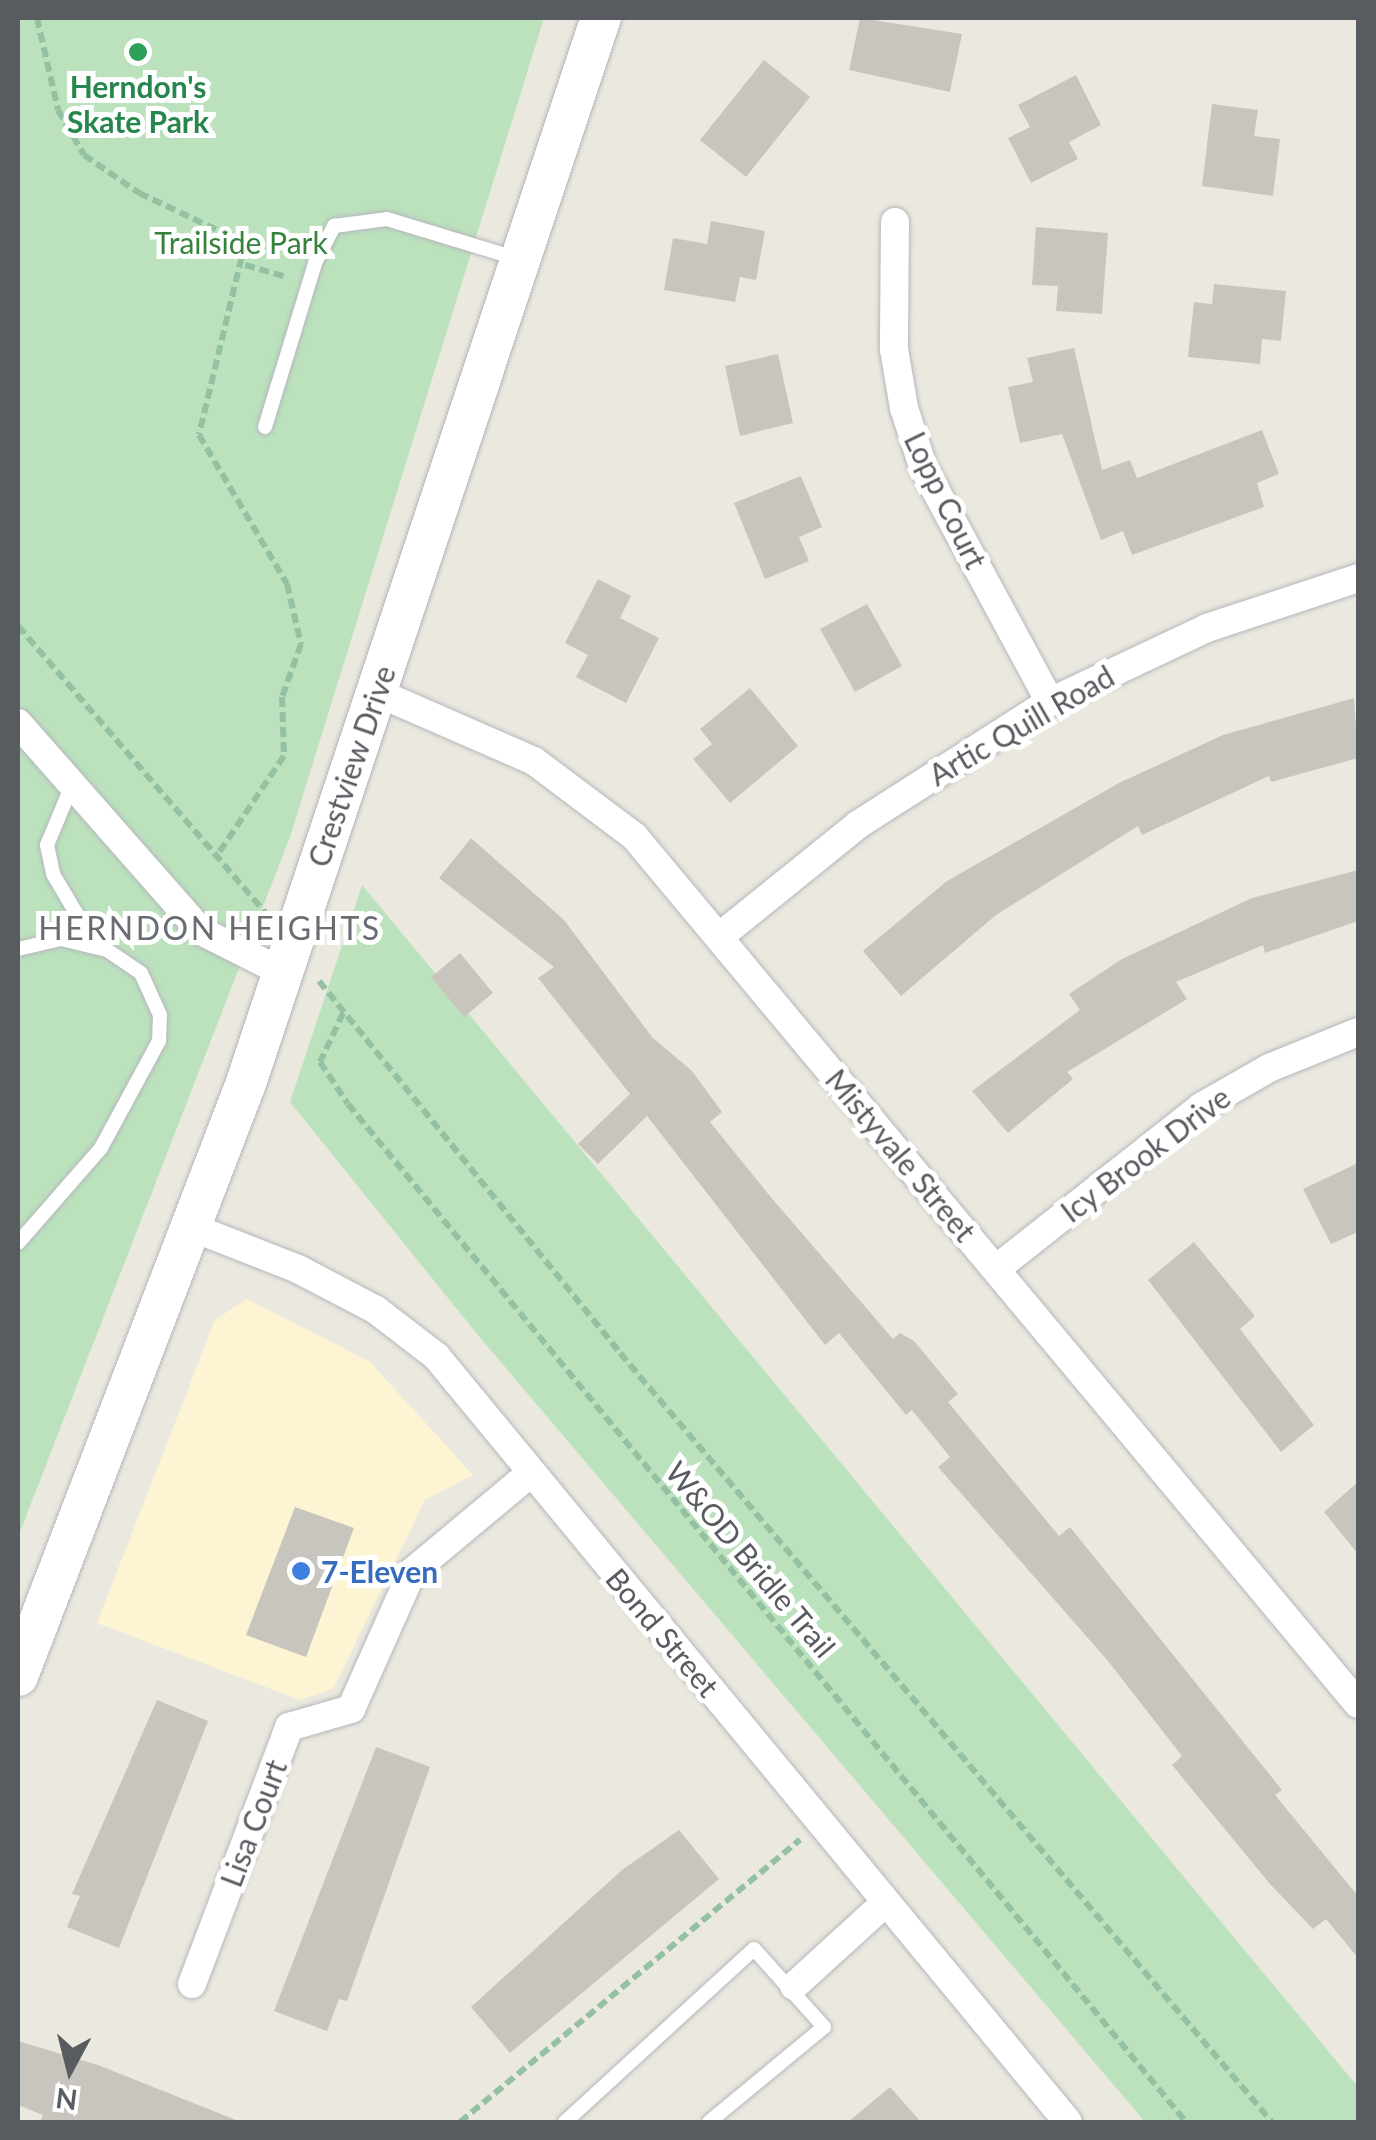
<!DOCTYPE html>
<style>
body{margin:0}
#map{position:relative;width:1376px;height:2140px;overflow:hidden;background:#ebe9df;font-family:Lato,sans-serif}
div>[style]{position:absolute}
.commercial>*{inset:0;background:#fcf4d3}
.green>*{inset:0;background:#bbe2bd}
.building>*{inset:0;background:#c8c5be}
.path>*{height:6px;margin-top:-3px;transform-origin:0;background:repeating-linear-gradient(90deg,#94c1a2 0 10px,transparent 0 15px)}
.roads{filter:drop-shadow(0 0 2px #b5b7bc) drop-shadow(0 0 2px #b5b7bc)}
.lane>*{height:14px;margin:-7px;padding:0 7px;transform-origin:7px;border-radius:7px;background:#fff}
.street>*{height:28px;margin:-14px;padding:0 14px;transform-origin:14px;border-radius:14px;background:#fff}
.secondary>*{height:40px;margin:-20px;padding:0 20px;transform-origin:20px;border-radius:20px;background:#fff}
.dots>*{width:28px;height:28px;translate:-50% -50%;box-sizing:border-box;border:5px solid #fff;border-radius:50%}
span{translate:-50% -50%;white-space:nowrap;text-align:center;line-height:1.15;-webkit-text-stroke:10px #fff;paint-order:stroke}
.leisure-label{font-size:30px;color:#27864d;font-weight:700}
.park-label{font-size:30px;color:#36813c}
.street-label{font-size:30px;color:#585b60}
.shop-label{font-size:30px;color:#366cbe;font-weight:700}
.left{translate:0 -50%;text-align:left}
.neighbourhood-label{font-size:32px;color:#696d72;letter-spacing:2.5px}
.frame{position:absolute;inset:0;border:20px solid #585b60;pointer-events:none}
.north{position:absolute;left:20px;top:2020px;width:100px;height:100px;-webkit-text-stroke:8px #fff;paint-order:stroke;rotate:187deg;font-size:28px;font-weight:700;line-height:40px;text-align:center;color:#585b60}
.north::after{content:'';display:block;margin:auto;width:35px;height:45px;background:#585b60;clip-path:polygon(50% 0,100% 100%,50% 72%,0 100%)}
</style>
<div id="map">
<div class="commercial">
<i style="clip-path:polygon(247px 1299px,370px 1362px,473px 1475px,425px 1500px,333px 1689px,300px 1700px,97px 1623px,215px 1320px)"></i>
</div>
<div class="green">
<i style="clip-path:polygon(18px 18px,544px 18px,290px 837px,18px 1537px)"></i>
<i style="clip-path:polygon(362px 885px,1358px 2087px,1358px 2122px,1145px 2122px,477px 1334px,290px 1102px)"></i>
</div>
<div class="building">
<i style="clip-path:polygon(860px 18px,962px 34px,950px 92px,849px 70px)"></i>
<i style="clip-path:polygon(764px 60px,810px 97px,746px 177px,700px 140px)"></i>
<i style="clip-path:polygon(1076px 75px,1101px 125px,1069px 142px,1078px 159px,1031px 183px,1008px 138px,1030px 127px,1018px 105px)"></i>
<i style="clip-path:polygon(1212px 104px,1258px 110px,1254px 136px,1280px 139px,1273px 196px,1202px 186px)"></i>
<i style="clip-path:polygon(711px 221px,765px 231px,756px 280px,740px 277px,735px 302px,664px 290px,673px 238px,707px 244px)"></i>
<i style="clip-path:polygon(1036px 227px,1108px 233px,1102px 314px,1056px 311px,1058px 286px,1032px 285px)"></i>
<i style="clip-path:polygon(1214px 284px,1286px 291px,1281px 341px,1262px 339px,1260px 364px,1188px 357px,1194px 302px,1212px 304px)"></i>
<i style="clip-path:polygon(1074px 348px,1102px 470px,1130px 460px,1137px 478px,1262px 430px,1279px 474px,1257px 483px,1264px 507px,1132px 555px,1123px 531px,1101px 540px,1062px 434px,1020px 443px,1008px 387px,1033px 382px,1027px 358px)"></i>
<i style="clip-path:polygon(778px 354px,793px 423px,740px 436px,725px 366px)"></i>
<i style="clip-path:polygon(801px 476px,822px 527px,799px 537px,809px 561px,765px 579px,734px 503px)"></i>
<i style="clip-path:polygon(598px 579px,631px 596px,620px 618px,659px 638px,626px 703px,576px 677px,588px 655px,565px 643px)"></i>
<i style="clip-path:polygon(867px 604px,902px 666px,855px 692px,820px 629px)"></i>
<i style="clip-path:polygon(750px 688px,798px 746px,730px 803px,693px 759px,712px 744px,700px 729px)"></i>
<i style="clip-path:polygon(1354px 698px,1358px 758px,1271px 782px,1269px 776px,1142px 835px,1138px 826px,996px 915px,901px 996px,863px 951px,947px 881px,1119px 783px,1223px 735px)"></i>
<i style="clip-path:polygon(471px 838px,564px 920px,652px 1037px,692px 1071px,722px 1112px,710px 1122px,769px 1195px,893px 1339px,900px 1333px,914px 1341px,958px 1394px,948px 1402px,1059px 1536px,1070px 1527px,1282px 1790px,1275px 1795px,1358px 1896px,1358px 1958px,1326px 1919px,1313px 1929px,1270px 1884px,1172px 1765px,1182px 1756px,1108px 1661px,938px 1467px,950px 1457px,912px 1410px,906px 1415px,839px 1333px,825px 1345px,647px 1116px,598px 1164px,578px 1144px,630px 1094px,538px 978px,554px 967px,439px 878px)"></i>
<i style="clip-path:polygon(1358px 870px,1358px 921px,1265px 953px,1263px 945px,1176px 982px,1187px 999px,1067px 1072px,1073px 1079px,1008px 1133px,972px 1091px,1080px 1010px,1069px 994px,1122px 959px,1252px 898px)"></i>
<i style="clip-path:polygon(460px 953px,493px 993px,464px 1017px,431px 977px)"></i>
<i style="clip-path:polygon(1358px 1163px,1358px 1232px,1331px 1244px,1303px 1189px)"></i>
<i style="clip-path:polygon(1194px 1242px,1255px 1316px,1240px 1329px,1314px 1425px,1281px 1452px,1148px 1280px)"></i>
<i style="clip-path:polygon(1358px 1482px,1358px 1554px,1324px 1512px)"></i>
<i style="clip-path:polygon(295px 1507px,354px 1528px,306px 1657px,246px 1635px)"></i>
<i style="clip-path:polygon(157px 1700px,208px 1721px,119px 1948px,67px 1927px,80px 1896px,72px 1894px)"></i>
<i style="clip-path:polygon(376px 1747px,430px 1767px,347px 2001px,339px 1999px,327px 2031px,274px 2011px)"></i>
<i style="clip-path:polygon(679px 1830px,719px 1879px,510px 2053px,471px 2007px,622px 1870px)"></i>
<i style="clip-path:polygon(18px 2041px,98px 2065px,241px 2122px,40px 2122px,43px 2115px,18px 2105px)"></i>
<i style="clip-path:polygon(890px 2087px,921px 2122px,848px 2122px)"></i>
</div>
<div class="path">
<i style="left:37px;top:18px;width:94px;rotate:77.1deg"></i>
<i style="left:58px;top:110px;width:52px;rotate:60deg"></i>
<i style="left:84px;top:155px;width:67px;rotate:34.6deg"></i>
<i style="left:139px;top:193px;width:117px;rotate:25.3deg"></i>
<i style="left:245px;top:243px;width:197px;rotate:103.5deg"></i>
<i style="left:199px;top:435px;width:173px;rotate:59.4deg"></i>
<i style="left:287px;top:584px;width:62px;rotate:76.9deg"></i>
<i style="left:301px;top:644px;width:56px;rotate:109.7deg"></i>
<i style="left:282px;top:697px;width:59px;rotate:88.1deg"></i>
<i style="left:284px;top:756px;width:118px;rotate:124deg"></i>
<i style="left:245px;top:265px;width:44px;rotate:15.9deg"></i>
<i style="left:18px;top:626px;width:378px;rotate:49.2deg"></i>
<i style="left:319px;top:981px;width:479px;rotate:51deg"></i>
<i style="left:620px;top:1353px;width:1008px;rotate:49.71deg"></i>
<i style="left:343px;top:1013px;width:54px;rotate:115.1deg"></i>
<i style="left:320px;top:1062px;width:50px;rotate:56.3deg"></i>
<i style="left:348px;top:1104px;width:1319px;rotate:50.54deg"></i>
<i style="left:460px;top:2122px;width:442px;rotate:-39.7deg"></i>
</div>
<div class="roads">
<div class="lane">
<i style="left:265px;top:427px;width:171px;rotate:-73deg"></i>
<i style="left:315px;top:263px;width:42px;rotate:-62.8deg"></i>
<i style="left:334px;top:226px;width:53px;rotate:-7.5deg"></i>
<i style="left:387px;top:219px;width:138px;rotate:16.9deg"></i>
<i style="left:72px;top:785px;width:65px;rotate:112.6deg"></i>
<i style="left:47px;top:845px;width:30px;rotate:78deg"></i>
<i style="left:53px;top:874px;width:82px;rotate:59.4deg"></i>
<i style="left:18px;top:949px;width:44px;rotate:-13.1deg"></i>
<i style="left:61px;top:939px;width:47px;rotate:13.4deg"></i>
<i style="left:107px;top:950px;width:41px;rotate:34.1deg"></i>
<i style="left:141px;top:973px;width:46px;rotate:65.7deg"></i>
<i style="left:160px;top:1015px;width:26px;rotate:92deg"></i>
<i style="left:159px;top:1041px;width:122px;rotate:118.5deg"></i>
<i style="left:101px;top:1148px;width:126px;rotate:131.1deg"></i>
<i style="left:565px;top:2122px;width:256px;rotate:-42.5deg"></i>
<i style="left:754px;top:1949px;width:105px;rotate:48.1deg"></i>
<i style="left:824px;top:2027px;width:149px;rotate:140.4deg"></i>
</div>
<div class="street">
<i style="left:895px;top:222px;width:127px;rotate:90.5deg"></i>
<i style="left:894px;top:349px;width:60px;rotate:80.4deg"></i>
<i style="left:904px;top:408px;width:62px;rotate:72.1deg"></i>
<i style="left:923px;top:467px;width:267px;rotate:61.6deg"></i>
<i style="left:376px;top:692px;width:172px;rotate:23.6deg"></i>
<i style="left:534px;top:761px;width:125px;rotate:36.9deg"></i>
<i style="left:634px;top:836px;width:1130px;rotate:50.17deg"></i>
<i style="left:18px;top:723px;width:277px;rotate:48.7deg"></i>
<i style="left:201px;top:931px;width:91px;rotate:26.8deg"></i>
<i style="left:719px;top:937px;width:180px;rotate:-38.9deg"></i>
<i style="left:859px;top:824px;width:227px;rotate:-32.6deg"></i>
<i style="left:1050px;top:702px;width:174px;rotate:-25.2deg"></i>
<i style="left:1207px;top:628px;width:159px;rotate:-18.3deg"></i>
<i style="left:191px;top:1227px;width:115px;rotate:21.4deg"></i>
<i style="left:298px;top:1269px;width:88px;rotate:27.7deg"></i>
<i style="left:376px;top:1310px;width:76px;rotate:37.5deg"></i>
<i style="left:436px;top:1356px;width:993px;rotate:50.48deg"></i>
<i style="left:996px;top:1269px;width:261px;rotate:-38.3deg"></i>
<i style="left:1201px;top:1107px;width:78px;rotate:-29.8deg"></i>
<i style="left:1269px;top:1068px;width:96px;rotate:-22deg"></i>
<i style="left:192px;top:1984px;width:275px;rotate:-69.3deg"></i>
<i style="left:289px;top:1727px;width:65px;rotate:-16.2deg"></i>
<i style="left:351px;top:1709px;width:150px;rotate:-66deg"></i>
<i style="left:412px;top:1572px;width:155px;rotate:-39.8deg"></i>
<i style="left:794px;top:1986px;width:123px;rotate:-42.4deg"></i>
</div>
<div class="secondary">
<i style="left:18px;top:1676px;width:635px;rotate:-68.97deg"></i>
<i style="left:246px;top:1083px;width:1123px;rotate:-71.57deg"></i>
</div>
</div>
<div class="dots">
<i style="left:138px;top:52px;background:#2e9e5b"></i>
<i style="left:301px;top:1571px;background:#3f7fe0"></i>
</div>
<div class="leisure-label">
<span style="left:138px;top:103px">Herndon's<br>Skate Park</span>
</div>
<div class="park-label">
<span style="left:241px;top:242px">Trailside Park</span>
</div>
<div class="street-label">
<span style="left:946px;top:500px;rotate:64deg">Lopp Court</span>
<span style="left:1021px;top:725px;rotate:-30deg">Artic Quill Road</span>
<span style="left:351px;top:766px;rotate:-71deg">Crestview Drive</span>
<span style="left:1145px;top:1154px;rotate:-37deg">Icy Brook Drive</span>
<span style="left:901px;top:1155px;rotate:50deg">Mistyvale Street</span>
<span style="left:751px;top:1559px;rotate:50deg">W&amp;OD Bridle Trail</span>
<span style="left:663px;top:1632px;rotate:50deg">Bond Street</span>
<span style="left:253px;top:1823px;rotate:-69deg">Lisa Court</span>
</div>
<div class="shop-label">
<span class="left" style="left:321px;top:1571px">7-Eleven</span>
</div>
<div class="neighbourhood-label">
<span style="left:210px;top:928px">HERNDON HEIGHTS</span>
</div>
<div class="frame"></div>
<div class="north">N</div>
</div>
